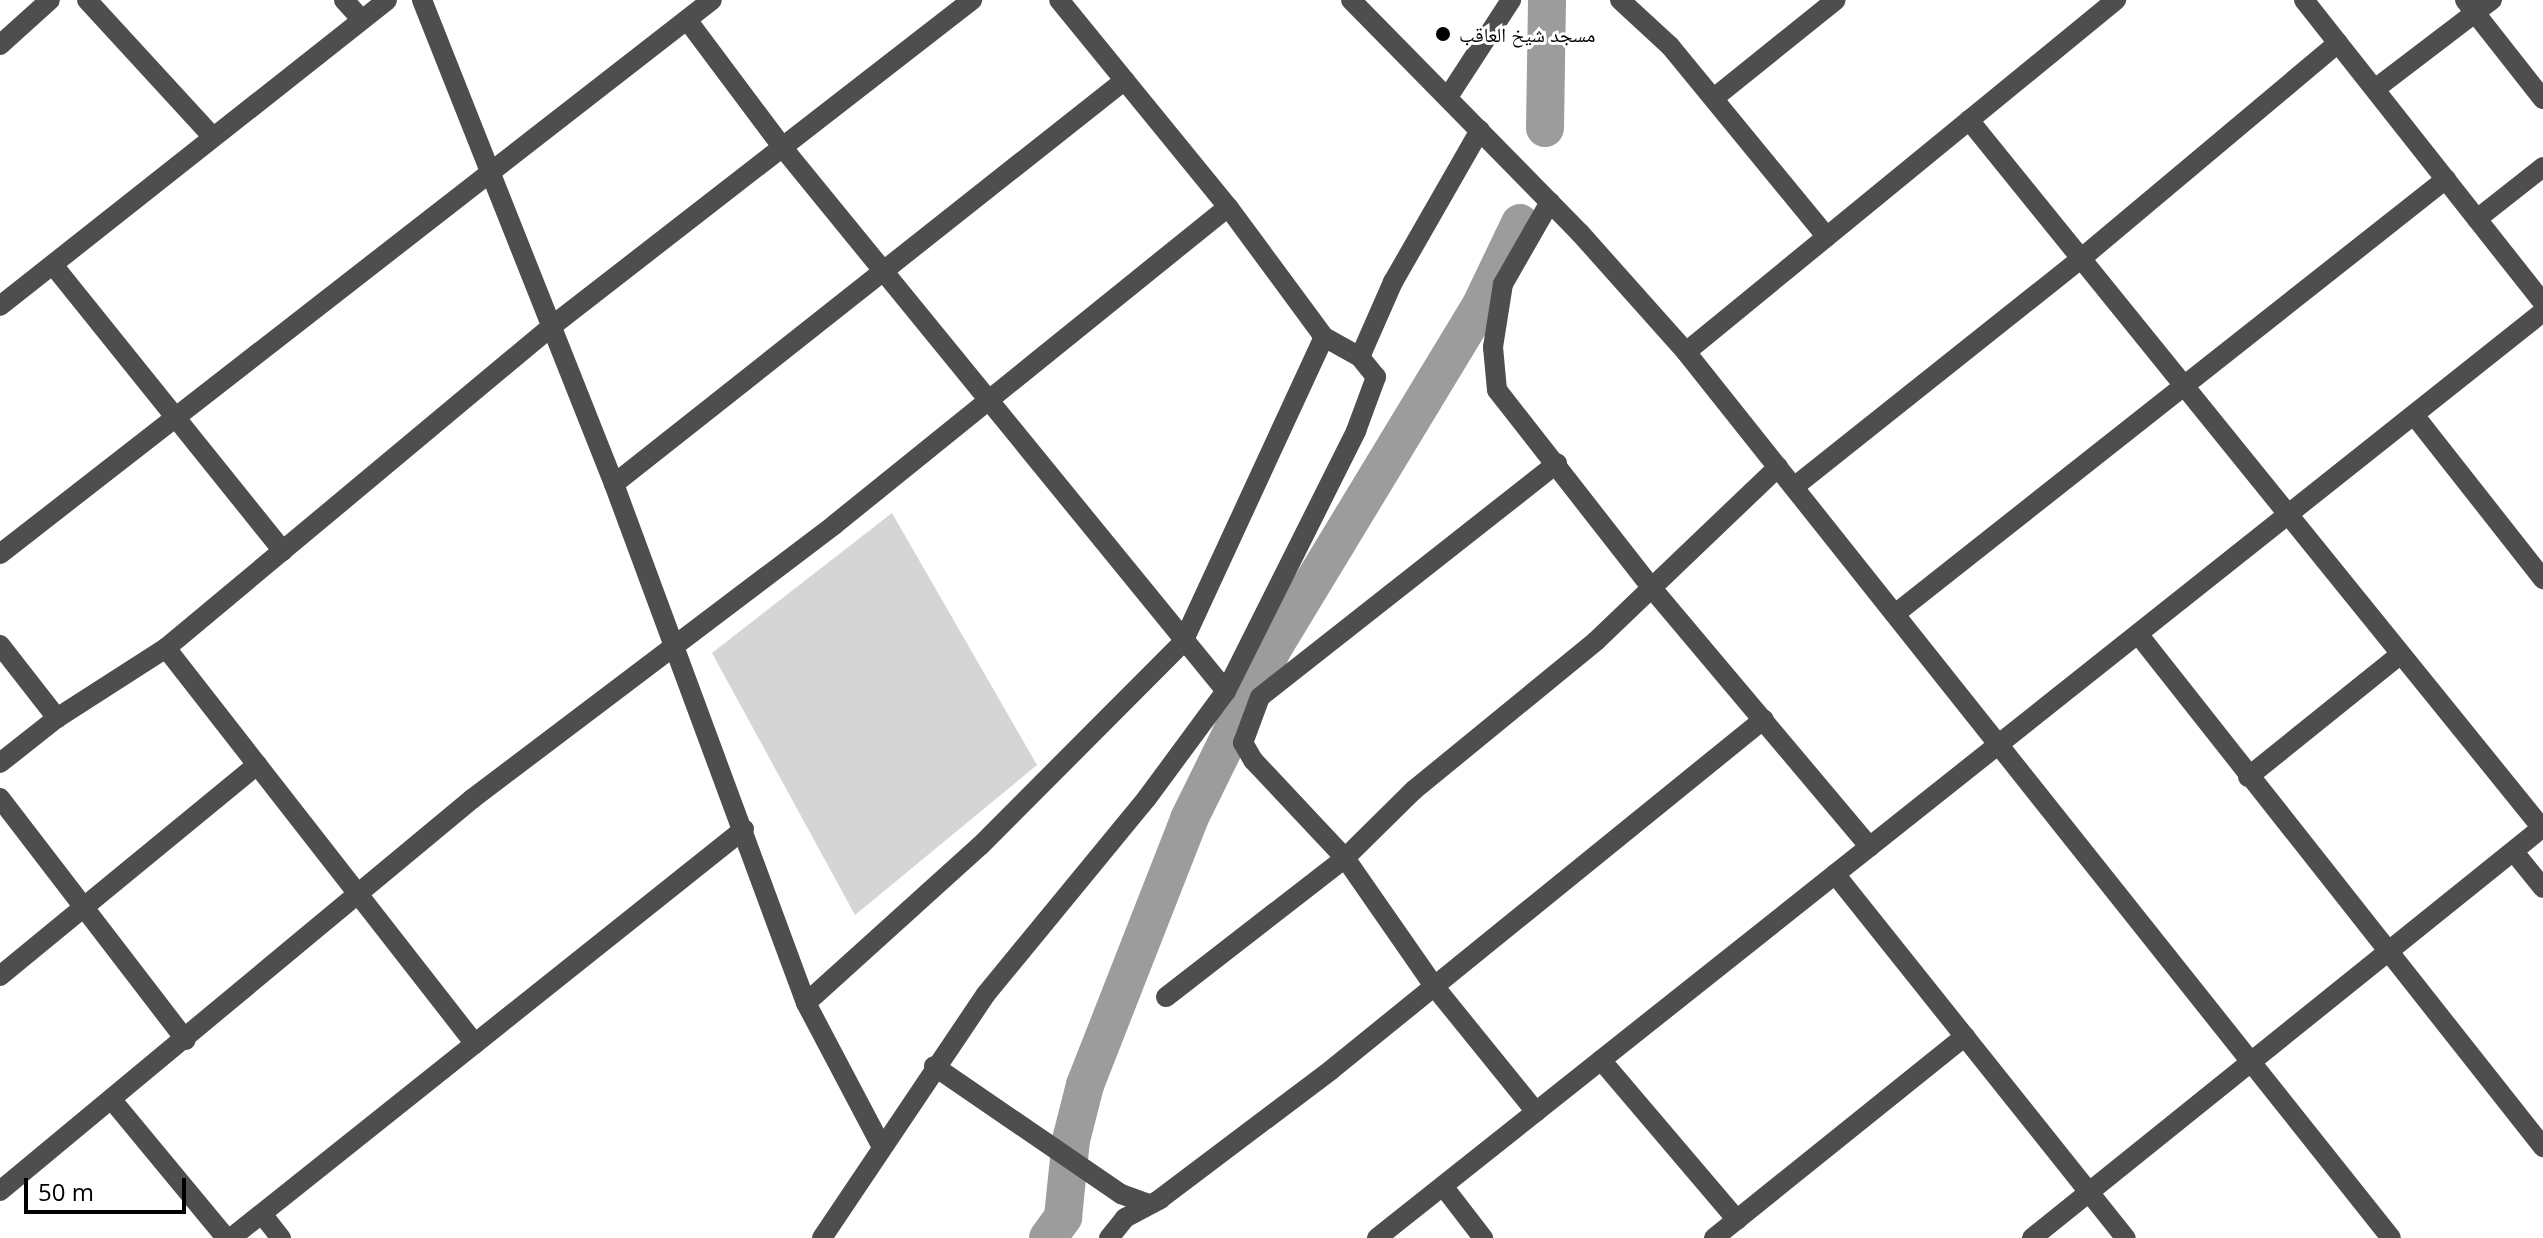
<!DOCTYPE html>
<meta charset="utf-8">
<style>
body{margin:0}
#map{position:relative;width:2543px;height:1238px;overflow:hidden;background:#fff;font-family:"Open Sans","Noto Naskh Arabic",sans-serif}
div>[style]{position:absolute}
.green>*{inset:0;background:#d5d5d5}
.river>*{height:38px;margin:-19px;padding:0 19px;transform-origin:19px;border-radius:19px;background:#9c9c9c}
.minor>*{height:20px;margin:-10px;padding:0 10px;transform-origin:10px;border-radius:10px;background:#4e4e4e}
.dots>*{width:22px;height:22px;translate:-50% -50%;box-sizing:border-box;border:4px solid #fff;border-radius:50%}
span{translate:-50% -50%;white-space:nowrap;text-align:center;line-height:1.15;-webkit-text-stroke:6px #fff;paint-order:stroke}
.poi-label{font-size:20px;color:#000}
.left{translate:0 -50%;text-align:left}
.scale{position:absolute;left:24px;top:1178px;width:162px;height:36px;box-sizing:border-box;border:4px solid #000;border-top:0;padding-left:10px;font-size:24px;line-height:28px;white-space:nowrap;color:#000;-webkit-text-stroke:6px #fff;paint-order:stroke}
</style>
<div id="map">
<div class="green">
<i style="clip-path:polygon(892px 513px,1037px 765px,855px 915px,712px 653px)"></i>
</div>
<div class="river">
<i style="left:1545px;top:128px;width:128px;rotate:-89.1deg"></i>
<i style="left:1048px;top:1238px;width:26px;rotate:-54deg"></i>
<i style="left:1063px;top:1217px;width:77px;rotate:-84.1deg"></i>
<i style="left:1071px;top:1140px;width:57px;rotate:-75.7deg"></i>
<i style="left:1085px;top:1085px;width:286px;rotate:-68.6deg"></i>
<i style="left:1189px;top:819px;width:188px;rotate:-63.8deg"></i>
<i style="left:1272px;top:650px;width:401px;rotate:-58.8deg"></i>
<i style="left:1480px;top:307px;width:93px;rotate:-64.5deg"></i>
</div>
<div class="minor">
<i style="left:87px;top:0;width:186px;rotate:47.4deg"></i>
<i style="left:344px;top:0;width:25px;rotate:48deg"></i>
<i style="left:422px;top:0;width:521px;rotate:68.36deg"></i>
<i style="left:614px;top:484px;width:553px;rotate:69.7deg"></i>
<i style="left:806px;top:1003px;width:161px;rotate:62.2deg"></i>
<i style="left:1351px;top:0;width:327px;rotate:45.5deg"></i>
<i style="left:1580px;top:233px;width:159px;rotate:48.3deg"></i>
<i style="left:1686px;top:352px;width:1132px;rotate:51.49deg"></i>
<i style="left:1620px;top:0;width:68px;rotate:42.6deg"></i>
<i style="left:1670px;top:46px;width:247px;rotate:50.6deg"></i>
<i style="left:2304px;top:0;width:386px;rotate:51.7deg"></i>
<i style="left:2465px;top:0;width:126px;rotate:51.8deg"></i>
<i style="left:688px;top:21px;width:159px;rotate:53.2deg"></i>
<i style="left:783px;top:148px;width:701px;rotate:50.79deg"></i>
<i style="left:0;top:45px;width:67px;rotate:-42deg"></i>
<i style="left:2375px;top:89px;width:147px;rotate:-37.3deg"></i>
<i style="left:1448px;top:97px;width:116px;rotate:-57deg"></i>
<i style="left:1714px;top:98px;width:156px;rotate:-38.8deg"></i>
<i style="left:1969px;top:120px;width:911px;rotate:51.02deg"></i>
<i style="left:1550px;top:202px;width:95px;rotate:119.8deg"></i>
<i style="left:1503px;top:284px;width:64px;rotate:99deg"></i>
<i style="left:1493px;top:347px;width:43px;rotate:84.7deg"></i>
<i style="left:1497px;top:390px;width:249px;rotate:52deg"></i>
<i style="left:1650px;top:586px;width:341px;rotate:49.9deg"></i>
<i style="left:2477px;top:219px;width:84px;rotate:-38.2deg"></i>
<i style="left:53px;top:265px;width:367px;rotate:51.2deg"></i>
<i style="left:0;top:306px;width:493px;rotate:-38.3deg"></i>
<i style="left:1686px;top:352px;width:556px;rotate:-39.3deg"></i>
<i style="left:1360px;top:357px;width:82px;rotate:-66.3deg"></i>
<i style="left:1393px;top:282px;width:175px;rotate:-60.2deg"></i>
<i style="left:2414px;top:415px;width:209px;rotate:51.8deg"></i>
<i style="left:614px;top:484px;width:651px;rotate:-38.33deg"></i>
<i style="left:1794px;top:487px;width:369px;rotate:-38.5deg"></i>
<i style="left:2083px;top:257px;width:333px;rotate:-40deg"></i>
<i style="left:0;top:554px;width:902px;rotate:-37.89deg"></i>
<i style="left:1895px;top:614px;width:702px;rotate:-38.29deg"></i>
<i style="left:2138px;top:634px;width:654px;rotate:51.71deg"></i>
<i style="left:0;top:645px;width:93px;rotate:52deg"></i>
<i style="left:166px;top:648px;width:502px;rotate:52.03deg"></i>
<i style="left:0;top:763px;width:73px;rotate:-38.3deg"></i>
<i style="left:57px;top:718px;width:130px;rotate:-32.7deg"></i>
<i style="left:166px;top:648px;width:503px;rotate:-39.83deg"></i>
<i style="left:552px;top:326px;width:532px;rotate:-37.82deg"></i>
<i style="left:2248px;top:777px;width:195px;rotate:-38.8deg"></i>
<i style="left:0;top:798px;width:305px;rotate:52.5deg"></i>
<i style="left:2514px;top:852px;width:46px;rotate:51.1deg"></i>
<i style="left:1835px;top:874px;width:466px;rotate:51.4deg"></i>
<i style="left:0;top:976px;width:333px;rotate:-39.4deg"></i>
<i style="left:1166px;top:997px;width:227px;rotate:-37.8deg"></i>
<i style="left:1345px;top:858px;width:97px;rotate:-44.6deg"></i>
<i style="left:1414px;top:790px;width:235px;rotate:-39.3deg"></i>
<i style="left:1596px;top:641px;width:252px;rotate:-43.7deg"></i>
<i style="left:806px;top:1003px;width:234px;rotate:-42.1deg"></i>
<i style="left:980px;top:846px;width:288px;rotate:-45.1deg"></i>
<i style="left:1183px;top:642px;width:336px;rotate:-65.2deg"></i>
<i style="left:1601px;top:1060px;width:210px;rotate:49.6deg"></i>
<i style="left:934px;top:1066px;width:227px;rotate:34.4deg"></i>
<i style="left:1121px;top:1194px;width:27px;rotate:20deg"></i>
<i style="left:112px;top:1100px;width:179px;rotate:50.4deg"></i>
<i style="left:1536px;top:1112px;width:162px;rotate:-129deg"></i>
<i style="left:1434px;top:986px;width:156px;rotate:-124.8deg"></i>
<i style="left:1345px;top:858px;width:134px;rotate:-133.2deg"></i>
<i style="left:1253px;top:760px;width:20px;rotate:-120deg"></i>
<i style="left:1243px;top:743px;width:49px;rotate:-69.7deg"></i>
<i style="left:1260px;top:697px;width:378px;rotate:-38.2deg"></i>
<i style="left:1443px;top:1186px;width:66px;rotate:52.4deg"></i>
<i style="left:0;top:1191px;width:614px;rotate:-39.71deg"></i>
<i style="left:472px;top:799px;width:454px;rotate:-37.1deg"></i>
<i style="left:834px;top:525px;width:506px;rotate:-38.91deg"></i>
<i style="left:262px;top:1214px;width:31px;rotate:52deg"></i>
<i style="left:231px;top:1238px;width:656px;rotate:-38.56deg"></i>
<i style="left:822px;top:1238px;width:294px;rotate:-56.1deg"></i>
<i style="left:986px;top:994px;width:254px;rotate:-50.6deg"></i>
<i style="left:1147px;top:798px;width:133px;rotate:-53.6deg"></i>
<i style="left:1226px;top:691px;width:291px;rotate:-63.4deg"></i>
<i style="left:1356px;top:431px;width:58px;rotate:-69.7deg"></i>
<i style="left:1376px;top:377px;width:26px;rotate:-129deg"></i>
<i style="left:1360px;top:357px;width:41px;rotate:-150.9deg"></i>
<i style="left:1324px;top:337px;width:162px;rotate:-126.4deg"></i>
<i style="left:1228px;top:207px;width:267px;rotate:-129.2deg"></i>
<i style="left:1109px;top:1238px;width:26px;rotate:-51deg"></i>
<i style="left:1125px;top:1218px;width:40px;rotate:-28deg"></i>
<i style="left:1160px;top:1199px;width:214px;rotate:-37deg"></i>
<i style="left:1331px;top:1070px;width:557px;rotate:-39.03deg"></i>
<i style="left:1377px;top:1238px;width:1489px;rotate:-38.46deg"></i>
<i style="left:1714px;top:1238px;width:322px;rotate:-38.8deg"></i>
<i style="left:2032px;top:1238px;width:656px;rotate:-38.81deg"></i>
</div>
<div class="dots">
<i style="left:1443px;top:34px;background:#000"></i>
</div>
<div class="poi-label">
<span class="left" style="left:1459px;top:34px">مسجد شيخ العاقب</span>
</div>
<div class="scale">50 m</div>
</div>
